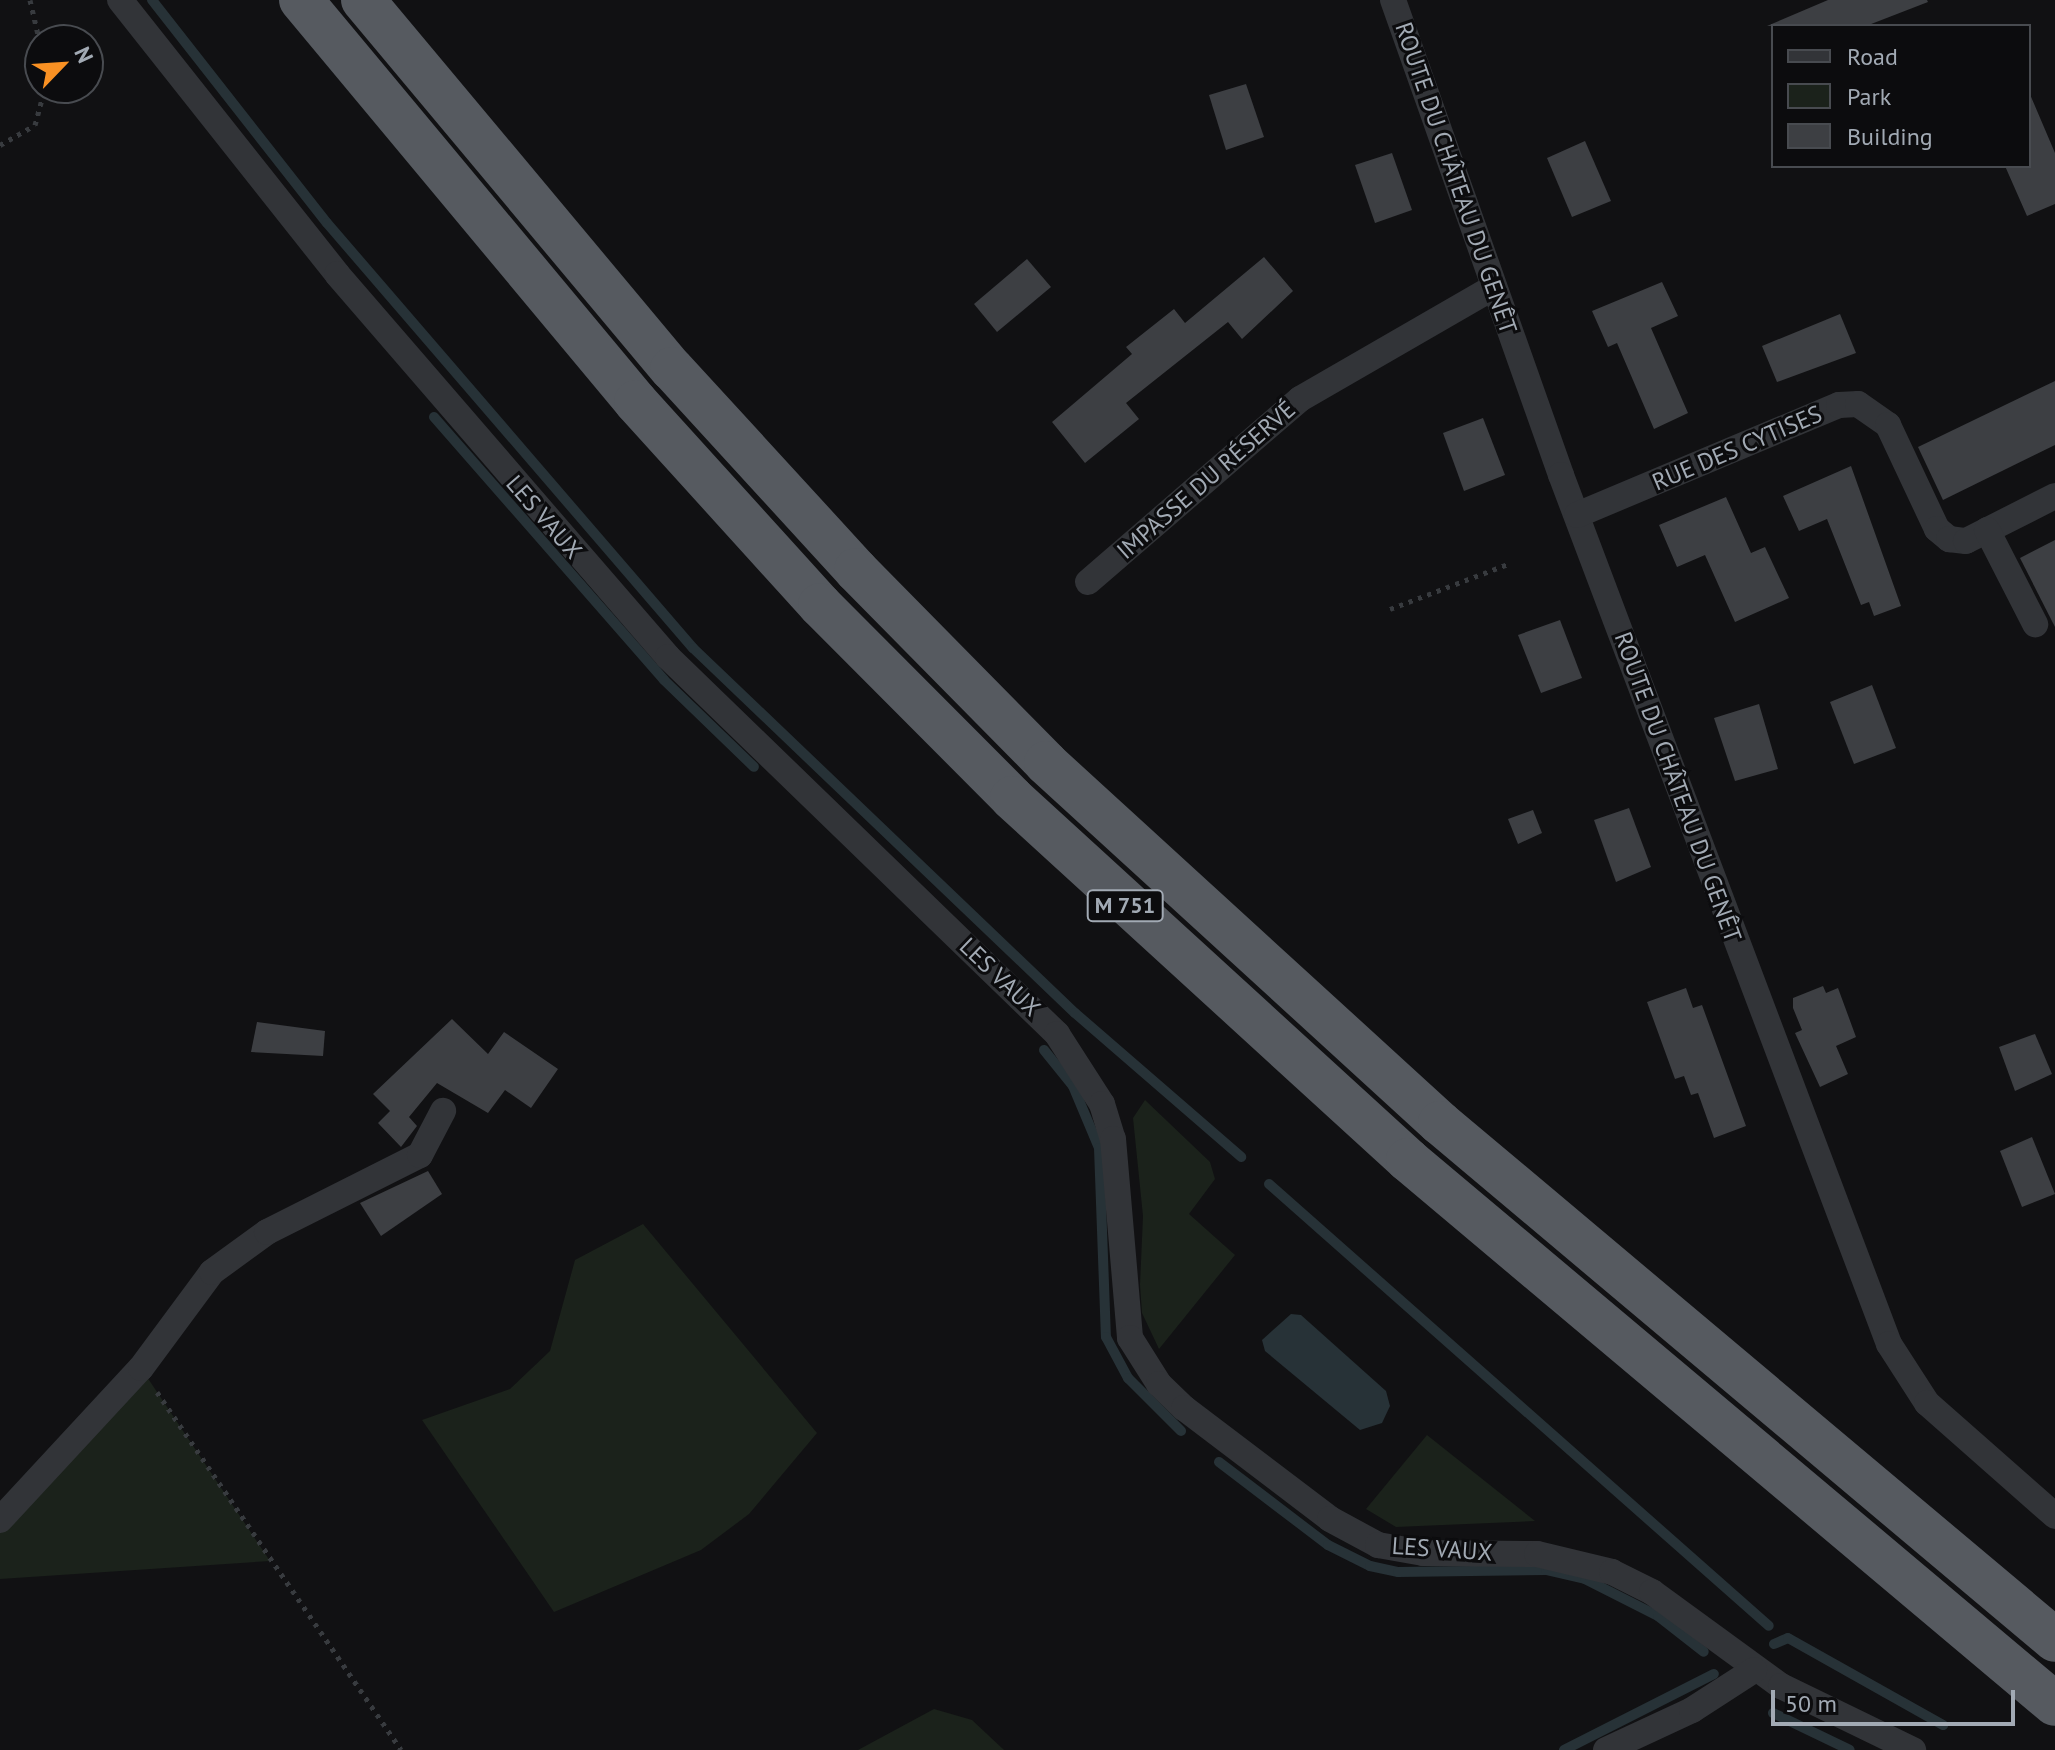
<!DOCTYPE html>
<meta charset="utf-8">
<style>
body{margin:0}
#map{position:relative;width:2055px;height:1750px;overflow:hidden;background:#111113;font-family:"PT Sans",sans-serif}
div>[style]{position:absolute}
.green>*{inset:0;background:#1b221b}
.water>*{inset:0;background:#273237}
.stream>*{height:10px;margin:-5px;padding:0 5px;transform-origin:5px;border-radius:5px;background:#273237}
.building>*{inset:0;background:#3d3f43}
.path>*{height:5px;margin-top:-2.5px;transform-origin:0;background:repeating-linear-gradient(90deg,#383b3f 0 4px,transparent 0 10px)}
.minor>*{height:26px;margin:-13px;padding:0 13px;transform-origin:13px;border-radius:13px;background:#323438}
.trunk>*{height:44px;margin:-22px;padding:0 22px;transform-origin:22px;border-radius:22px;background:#565a60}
span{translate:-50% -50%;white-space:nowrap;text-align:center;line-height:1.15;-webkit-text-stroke:6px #0c0c0e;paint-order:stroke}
.shield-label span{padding:2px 6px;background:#0c0c0e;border:2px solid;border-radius:6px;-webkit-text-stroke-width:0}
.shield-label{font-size:22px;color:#a2aab4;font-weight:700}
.street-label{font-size:24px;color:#a2aab4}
.legend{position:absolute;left:1771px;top:24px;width:260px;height:144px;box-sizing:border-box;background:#0c0c0e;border:2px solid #484b50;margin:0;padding:10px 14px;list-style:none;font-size:24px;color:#a2aab4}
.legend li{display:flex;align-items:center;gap:16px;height:40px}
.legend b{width:40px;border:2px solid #484b50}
.north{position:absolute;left:24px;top:24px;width:80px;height:80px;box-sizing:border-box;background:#0c0c0e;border:2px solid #484b50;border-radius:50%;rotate:65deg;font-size:22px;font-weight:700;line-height:32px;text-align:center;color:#a2aab4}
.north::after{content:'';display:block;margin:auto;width:28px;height:36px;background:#f99123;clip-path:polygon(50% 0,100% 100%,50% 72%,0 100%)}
.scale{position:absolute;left:1771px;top:1690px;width:244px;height:36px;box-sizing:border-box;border:4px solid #a2aab4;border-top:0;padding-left:10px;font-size:24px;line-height:28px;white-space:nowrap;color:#a2aab4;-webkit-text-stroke:6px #0c0c0e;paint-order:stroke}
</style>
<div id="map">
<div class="green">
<i style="clip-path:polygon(1145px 1100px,1210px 1162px,1215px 1179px,1189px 1214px,1235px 1255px,1159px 1349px,1142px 1313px,1140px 1285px,1143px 1216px,1133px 1118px)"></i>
<i style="clip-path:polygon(643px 1224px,817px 1433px,749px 1514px,701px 1550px,554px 1612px,422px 1420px,510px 1389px,550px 1351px,575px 1260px)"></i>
<i style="clip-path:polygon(141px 1368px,270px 1561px,0 1579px,0 1520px)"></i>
<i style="clip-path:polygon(1427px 1435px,1535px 1521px,1396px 1527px,1366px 1509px)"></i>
<i style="clip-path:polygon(934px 1709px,972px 1720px,1004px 1750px,858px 1750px)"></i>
</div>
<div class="water">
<i style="clip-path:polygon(1291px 1314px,1301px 1315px,1386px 1391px,1390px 1406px,1382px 1423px,1360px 1430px,1265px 1351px,1262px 1340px)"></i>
</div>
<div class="stream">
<i style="left:152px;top:0;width:283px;rotate:51.9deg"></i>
<i style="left:327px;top:223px;width:561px;rotate:49.27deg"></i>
<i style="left:693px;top:648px;width:528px;rotate:43.7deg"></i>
<i style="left:1075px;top:1013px;width:220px;rotate:40.9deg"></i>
<i style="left:434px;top:417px;width:349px;rotate:48.8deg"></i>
<i style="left:664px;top:680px;width:125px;rotate:44deg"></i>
<i style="left:1044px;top:1050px;width:46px;rotate:51.1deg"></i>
<i style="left:1073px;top:1086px;width:67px;rotate:67.2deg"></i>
<i style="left:1099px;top:1148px;width:189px;rotate:87.9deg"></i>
<i style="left:1106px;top:1337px;width:47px;rotate:61.8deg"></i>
<i style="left:1128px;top:1378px;width:75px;rotate:45deg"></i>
<i style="left:1269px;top:1184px;width:667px;rotate:41.48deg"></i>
<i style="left:1219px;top:1462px;width:137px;rotate:37.3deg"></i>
<i style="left:1328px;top:1545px;width:47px;rotate:26.6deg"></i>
<i style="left:1370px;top:1566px;width:29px;rotate:12deg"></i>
<i style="left:1398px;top:1572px;width:148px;rotate:-0.8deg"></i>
<i style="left:1546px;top:1570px;width:40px;rotate:13deg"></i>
<i style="left:1585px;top:1579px;width:82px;rotate:26.9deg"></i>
<i style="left:1658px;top:1616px;width:58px;rotate:38deg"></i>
<i style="left:1774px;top:1644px;width:15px;rotate:-23deg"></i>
<i style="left:1788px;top:1638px;width:178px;rotate:29.3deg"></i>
<i style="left:1773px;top:1713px;width:85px;rotate:25.7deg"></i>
<i style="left:1564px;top:1750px;width:168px;rotate:-26.9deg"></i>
</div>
<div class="building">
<i style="clip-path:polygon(1828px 0,1927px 0,1928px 2px,1866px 26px,1767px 26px)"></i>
<i style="clip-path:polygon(1246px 84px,1264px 137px,1226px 150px,1209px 95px)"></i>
<i style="clip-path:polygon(2029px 92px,2055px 153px,2055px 204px,2027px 216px,2005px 166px,2029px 166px)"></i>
<i style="clip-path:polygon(1585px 141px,1611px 201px,1572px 217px,1547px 158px)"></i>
<i style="clip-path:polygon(1392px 153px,1412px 210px,1375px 223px,1355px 165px)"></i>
<i style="clip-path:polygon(1264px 257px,1293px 291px,1242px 339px,1228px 322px,1126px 403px,1139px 419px,1085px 463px,1052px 422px,1132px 354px,1126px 347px,1174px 309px,1185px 323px)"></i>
<i style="clip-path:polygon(1027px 259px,1051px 287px,997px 332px,974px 304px)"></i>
<i style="clip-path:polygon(1662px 282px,1678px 316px,1651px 328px,1688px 413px,1654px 429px,1617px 343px,1608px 347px,1592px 311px)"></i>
<i style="clip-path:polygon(1840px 314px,1856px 353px,1777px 382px,1762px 346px)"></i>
<i style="clip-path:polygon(2055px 381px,2055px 445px,1943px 500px,1918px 447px)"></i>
<i style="clip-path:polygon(1483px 418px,1505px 475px,1464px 491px,1443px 433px)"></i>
<i style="clip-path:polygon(1851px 466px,1901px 606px,1874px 616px,1869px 602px,1861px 605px,1827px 519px,1799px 531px,1783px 496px)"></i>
<i style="clip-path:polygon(1726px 497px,1751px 553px,1765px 547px,1789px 598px,1735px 622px,1705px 555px,1677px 567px,1659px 525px)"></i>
<i style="clip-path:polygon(2055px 540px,2055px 627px,2020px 558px)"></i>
<i style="clip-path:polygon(1560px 620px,1582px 678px,1541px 693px,1518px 635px)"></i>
<i style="clip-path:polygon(1872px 685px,1896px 748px,1854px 764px,1830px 702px)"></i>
<i style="clip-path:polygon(1759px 704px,1778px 769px,1735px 781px,1714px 718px)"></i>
<i style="clip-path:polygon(1629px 808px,1651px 867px,1616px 882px,1594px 820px)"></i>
<i style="clip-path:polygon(1533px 810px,1542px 833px,1518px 844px,1508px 819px)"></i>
<i style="clip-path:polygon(1823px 986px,1826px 993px,1838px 988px,1856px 1037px,1836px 1046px,1848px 1074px,1820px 1087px,1795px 1033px,1802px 1030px,1793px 1008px,1793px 998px)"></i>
<i style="clip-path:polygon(1686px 988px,1693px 1008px,1702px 1005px,1746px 1126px,1714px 1138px,1698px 1093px,1691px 1095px,1684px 1076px,1675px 1079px,1647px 1002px)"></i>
<i style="clip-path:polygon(452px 1019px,488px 1054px,504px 1032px,558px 1069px,531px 1108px,505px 1090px,488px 1113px,437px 1083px,409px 1117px,417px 1126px,401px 1147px,378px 1123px,390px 1111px,373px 1094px)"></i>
<i style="clip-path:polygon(257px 1022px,325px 1031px,323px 1056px,251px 1052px)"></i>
<i style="clip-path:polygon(2035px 1034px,2052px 1074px,2015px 1091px,1999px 1047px)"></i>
<i style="clip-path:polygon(2032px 1137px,2055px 1194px,2022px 1207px,2000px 1151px)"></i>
<i style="clip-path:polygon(428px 1171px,442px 1194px,381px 1236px,360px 1203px)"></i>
</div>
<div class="path">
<i style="left:30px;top:0;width:44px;rotate:76.9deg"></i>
<i style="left:0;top:145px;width:40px;rotate:-29.7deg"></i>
<i style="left:35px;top:125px;width:38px;rotate:-75deg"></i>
<i style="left:1390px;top:609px;width:126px;rotate:-20.9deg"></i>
<i style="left:157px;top:1392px;width:433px;rotate:55.7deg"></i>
</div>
<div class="minor">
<i style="left:120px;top:0;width:350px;rotate:51.6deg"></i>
<i style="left:337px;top:274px;width:506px;rotate:49.17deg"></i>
<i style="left:668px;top:657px;width:542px;rotate:44.1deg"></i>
<i style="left:1057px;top:1034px;width:83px;rotate:57.3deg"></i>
<i style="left:1102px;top:1104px;width:37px;rotate:73deg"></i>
<i style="left:1113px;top:1139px;width:200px;rotate:85.1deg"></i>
<i style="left:1130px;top:1338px;width:54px;rotate:57.8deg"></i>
<i style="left:1159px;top:1384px;width:35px;rotate:44deg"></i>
<i style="left:1184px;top:1408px;width:183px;rotate:37.2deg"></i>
<i style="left:1330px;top:1519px;width:55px;rotate:28.4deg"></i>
<i style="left:1378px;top:1545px;width:46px;rotate:10.1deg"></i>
<i style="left:1423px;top:1553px;width:114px;rotate:0.5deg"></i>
<i style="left:1537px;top:1554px;width:77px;rotate:13.5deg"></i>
<i style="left:1612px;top:1572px;width:45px;rotate:26.6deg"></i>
<i style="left:1652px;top:1592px;width:160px;rotate:36.1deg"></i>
<i style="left:1781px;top:1686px;width:147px;rotate:25.9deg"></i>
<i style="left:1393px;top:0;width:504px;rotate:70.52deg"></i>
<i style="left:1561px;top:475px;width:929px;rotate:69.32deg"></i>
<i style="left:1889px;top:1344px;width:70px;rotate:57.2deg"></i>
<i style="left:1927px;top:1403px;width:171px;rotate:41.4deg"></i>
<i style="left:1577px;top:515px;width:284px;rotate:-22.8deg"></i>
<i style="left:1839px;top:405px;width:19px;rotate:-3deg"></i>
<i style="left:1858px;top:404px;width:37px;rotate:35deg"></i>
<i style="left:1888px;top:425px;width:115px;rotate:64.8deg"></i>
<i style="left:1937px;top:529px;width:16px;rotate:40deg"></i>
<i style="left:1949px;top:539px;width:17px;rotate:7deg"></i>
<i style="left:1966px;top:541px;width:100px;rotate:-26.8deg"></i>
<i style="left:1987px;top:530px;width:106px;rotate:62.9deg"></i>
<i style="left:1088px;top:582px;width:280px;rotate:-40.8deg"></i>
<i style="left:1300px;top:399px;width:224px;rotate:-30deg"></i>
<i style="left:0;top:1520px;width:207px;rotate:-47.2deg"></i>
<i style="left:141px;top:1368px;width:119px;rotate:-53.5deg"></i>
<i style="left:212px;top:1272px;width:68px;rotate:-36deg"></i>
<i style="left:267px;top:1232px;width:171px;rotate:-26.7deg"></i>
<i style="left:420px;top:1155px;width:50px;rotate:-62.4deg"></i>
<i style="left:1606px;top:1750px;width:95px;rotate:-24.9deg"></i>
<i style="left:1692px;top:1710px;width:74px;rotate:-32.8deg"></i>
</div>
<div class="trunk">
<i style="left:301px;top:0;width:523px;rotate:50.19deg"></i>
<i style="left:636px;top:402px;width:274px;rotate:47.8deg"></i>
<i style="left:820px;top:605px;width:272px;rotate:45.1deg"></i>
<i style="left:1012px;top:798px;width:537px;rotate:42.43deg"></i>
<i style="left:1408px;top:1160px;width:845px;rotate:40.06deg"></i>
<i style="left:363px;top:0;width:481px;rotate:50.1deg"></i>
<i style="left:672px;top:369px;width:273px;rotate:47.5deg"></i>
<i style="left:856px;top:570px;width:271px;rotate:45.4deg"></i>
<i style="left:1046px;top:763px;width:534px;rotate:42.42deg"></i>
<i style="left:1440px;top:1123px;width:803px;rotate:40.05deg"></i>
</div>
<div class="shield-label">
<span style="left:1125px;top:906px">M 751</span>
</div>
<div class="street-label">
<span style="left:1456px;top:178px;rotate:71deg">ROUTE DU CHÂTEAU DU GENÊT</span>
<span style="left:1737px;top:448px;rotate:-23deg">RUE DES CYTISES</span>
<span style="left:1206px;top:480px;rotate:-41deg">IMPASSE DU RÉSERVÉ</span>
<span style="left:544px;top:517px;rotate:49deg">LES VAUX</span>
<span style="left:1678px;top:787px;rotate:70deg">ROUTE DU CHÂTEAU DU GENÊT</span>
<span style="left:1000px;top:977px;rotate:44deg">LES VAUX</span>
<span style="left:1442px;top:1549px;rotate:4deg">LES VAUX</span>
</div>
<ul class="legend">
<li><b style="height:10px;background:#323438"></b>Road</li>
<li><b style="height:22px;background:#1b221b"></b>Park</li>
<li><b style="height:22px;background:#3d3f43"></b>Building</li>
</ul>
<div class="north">N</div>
<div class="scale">50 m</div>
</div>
